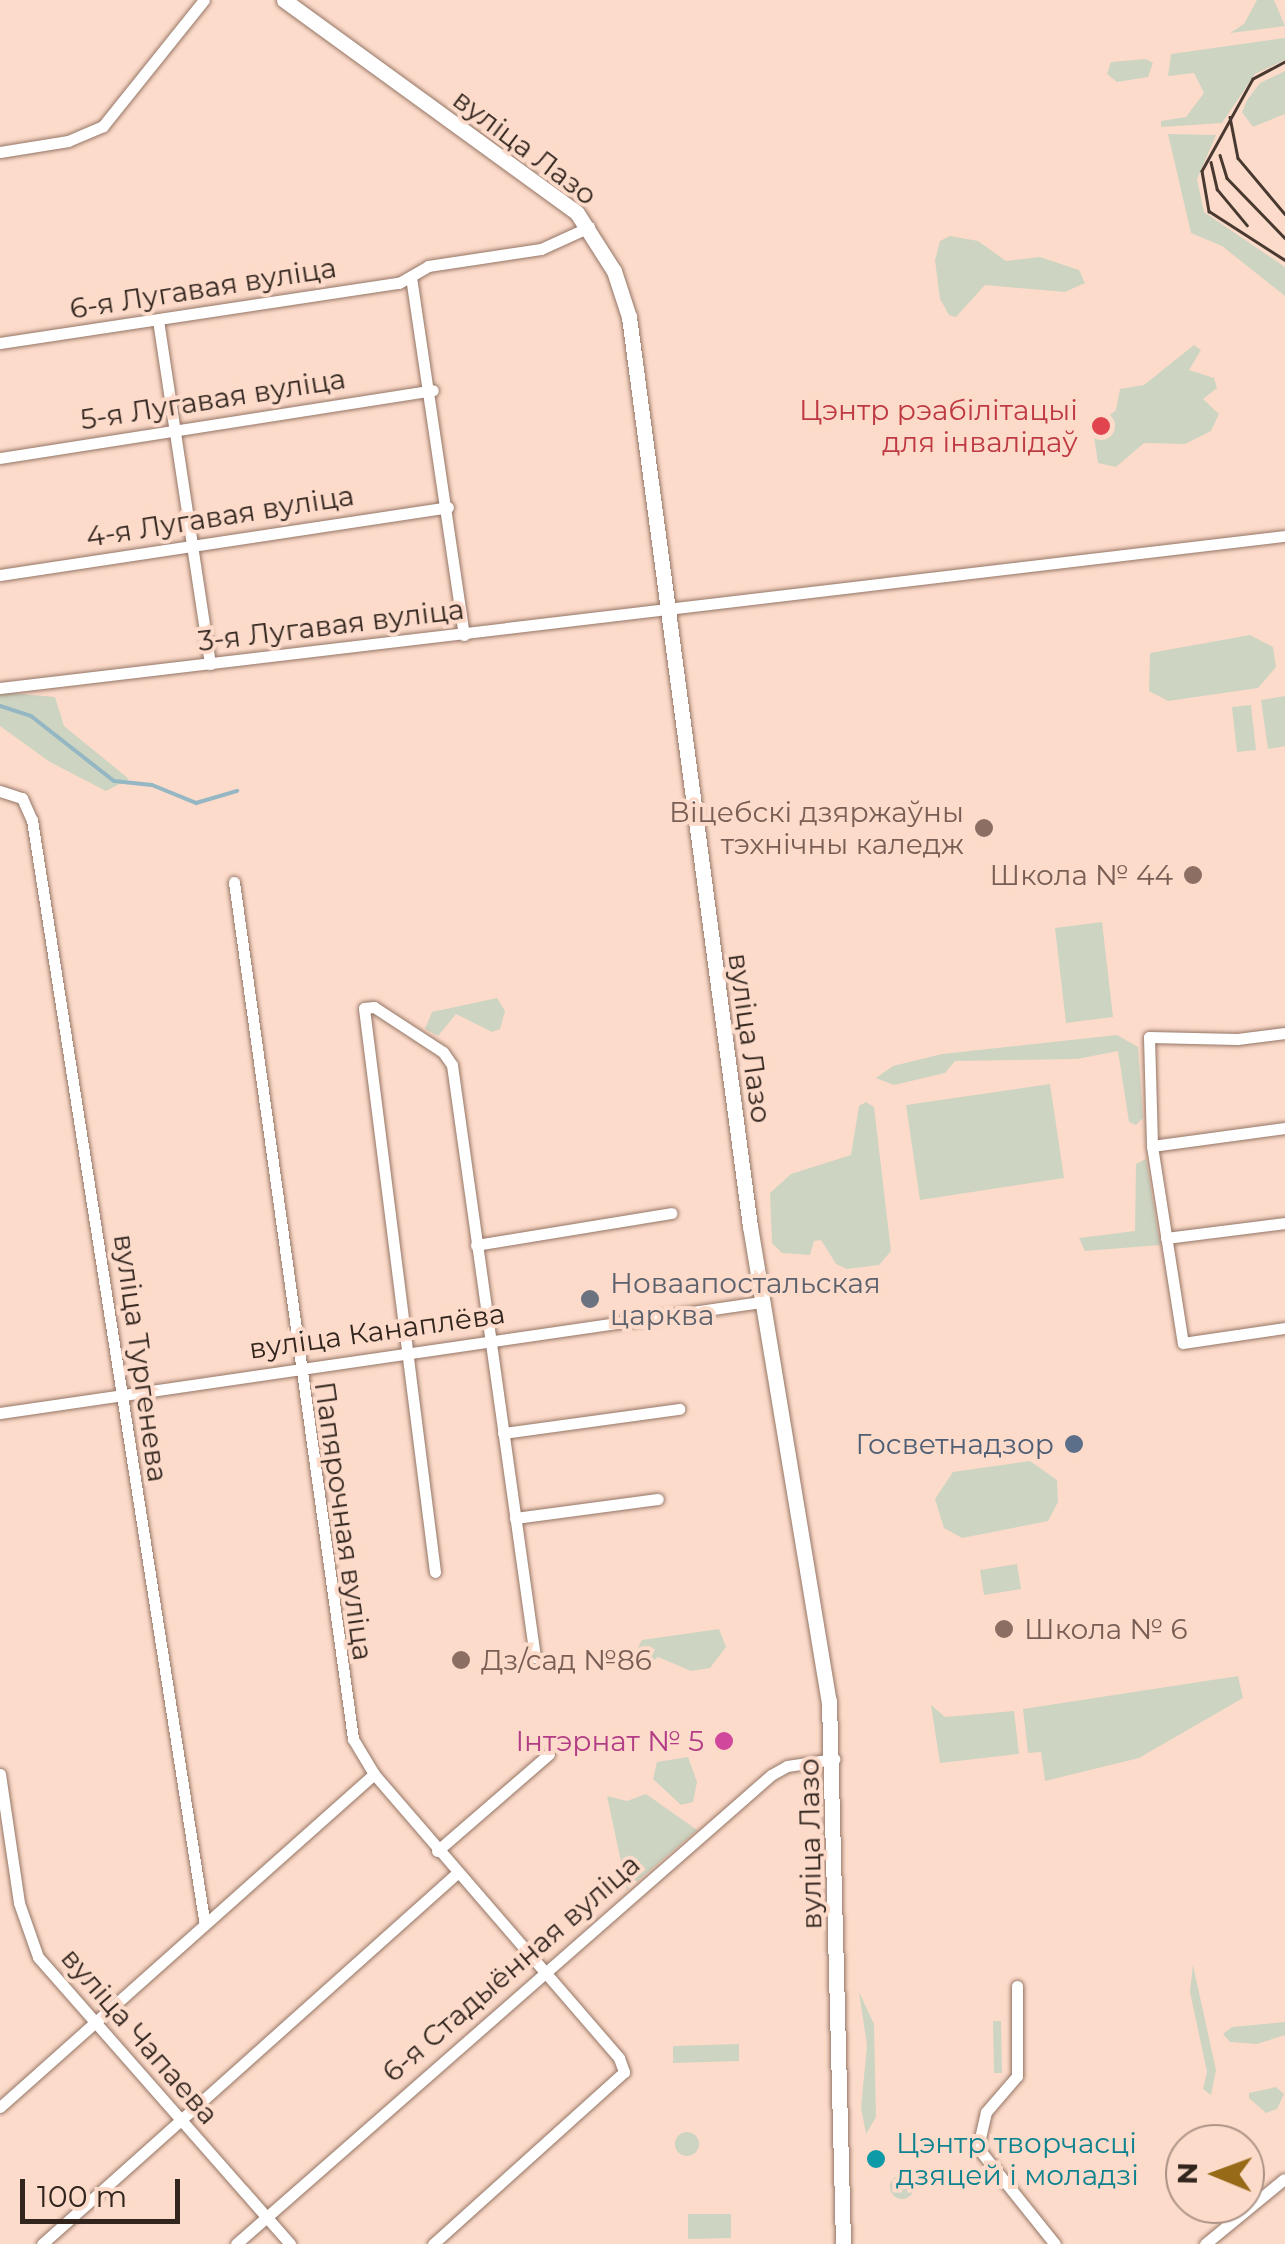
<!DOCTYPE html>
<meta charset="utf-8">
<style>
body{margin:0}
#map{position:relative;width:1285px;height:2244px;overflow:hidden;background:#fddbca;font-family:Montserrat,sans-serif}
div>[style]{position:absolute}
.green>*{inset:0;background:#cdd4c1}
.round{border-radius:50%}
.stream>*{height:4px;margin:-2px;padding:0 2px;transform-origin:2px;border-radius:2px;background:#94b7c3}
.roads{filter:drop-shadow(0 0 2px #947666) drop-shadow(0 0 2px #947666)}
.street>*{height:11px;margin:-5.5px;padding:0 5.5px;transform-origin:5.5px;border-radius:5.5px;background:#fff}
.secondary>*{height:15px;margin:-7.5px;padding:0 7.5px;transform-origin:7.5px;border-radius:7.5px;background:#fff}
.tram>*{height:2.5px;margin:-1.25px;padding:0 1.25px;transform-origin:1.25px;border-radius:1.25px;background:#483931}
.dots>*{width:28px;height:28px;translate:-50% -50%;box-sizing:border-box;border:5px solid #fddbca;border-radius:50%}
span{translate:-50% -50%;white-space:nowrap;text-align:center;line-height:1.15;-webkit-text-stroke:8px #fddbca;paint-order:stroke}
.street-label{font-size:28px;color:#31251e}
.health-label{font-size:28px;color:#be3a42}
.right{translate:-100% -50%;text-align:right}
.education-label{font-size:28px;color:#785e54}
.left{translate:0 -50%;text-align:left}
.worship-label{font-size:28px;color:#5b616d}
.service-label{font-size:28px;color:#4e5e75}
.hotel-label{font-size:28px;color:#b23c85}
.culture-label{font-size:28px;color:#0d838f}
.north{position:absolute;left:1165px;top:2124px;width:100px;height:100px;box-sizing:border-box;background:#fddbca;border:2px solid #ab9285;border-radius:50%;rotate:271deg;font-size:28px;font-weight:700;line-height:40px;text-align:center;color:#31251e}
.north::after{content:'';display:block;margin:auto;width:35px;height:45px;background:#966a17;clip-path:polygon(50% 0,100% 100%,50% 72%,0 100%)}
.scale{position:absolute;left:20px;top:2179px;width:160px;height:45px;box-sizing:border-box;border:5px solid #31251e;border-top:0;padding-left:12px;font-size:30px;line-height:35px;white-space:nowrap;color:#31251e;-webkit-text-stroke:8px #fddbca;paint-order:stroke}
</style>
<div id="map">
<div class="green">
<i style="clip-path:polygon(1257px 0,1274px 0,1285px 26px,1230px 33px,1244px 24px)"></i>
<i style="clip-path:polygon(1285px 38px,1285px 60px,1255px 74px,1222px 123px,1161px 127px,1161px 121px,1186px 117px,1204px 93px,1194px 73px,1168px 76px,1171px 54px)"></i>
<i style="clip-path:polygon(1146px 59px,1153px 63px,1148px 77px,1117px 82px,1107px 74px,1111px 62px)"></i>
<i style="clip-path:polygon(1285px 71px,1285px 114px,1253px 127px,1242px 112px,1247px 100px,1260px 83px)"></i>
<i style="clip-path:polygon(1168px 134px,1216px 135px,1197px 179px,1204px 212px,1285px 267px,1285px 296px,1222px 246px,1191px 233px)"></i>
<i style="clip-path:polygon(950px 236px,978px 241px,1006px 261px,1040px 257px,1079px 270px,1085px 283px,1065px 292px,985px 285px,956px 317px,949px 315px,940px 299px,935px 260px,940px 241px)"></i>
<i style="clip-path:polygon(1194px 345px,1201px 350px,1189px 370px,1214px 378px,1217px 388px,1203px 399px,1219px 414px,1211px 431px,1185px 444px,1144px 443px,1116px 467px,1098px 463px,1093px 430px,1116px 410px,1120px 389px,1144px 385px)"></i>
<i style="clip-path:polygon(1250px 635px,1273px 647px,1276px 667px,1258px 688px,1168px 701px,1149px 691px,1150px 653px)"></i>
<i style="clip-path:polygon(0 692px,55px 697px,64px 726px,129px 779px,106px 791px,50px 762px,0 726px)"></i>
<i style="clip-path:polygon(1285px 696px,1285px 746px,1268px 749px,1261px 700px)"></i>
<i style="clip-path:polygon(1251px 705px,1256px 750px,1237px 752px,1232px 707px)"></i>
<i style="clip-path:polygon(1102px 922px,1113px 1017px,1066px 1023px,1055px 928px)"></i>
<i style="clip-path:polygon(497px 998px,505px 1011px,500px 1029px,492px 1032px,456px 1014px,438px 1036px,425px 1029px,432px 1012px)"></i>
<i style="clip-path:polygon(1117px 1035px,1138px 1047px,1143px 1118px,1136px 1125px,1129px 1122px,1118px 1051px,1077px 1059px,955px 1061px,945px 1073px,894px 1085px,876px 1078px,893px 1066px,942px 1054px)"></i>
<i style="clip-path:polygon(1050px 1084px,1064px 1178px,920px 1200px,906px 1105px)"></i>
<i style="clip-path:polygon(866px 1102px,874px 1107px,891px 1251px,879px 1265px,847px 1269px,836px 1264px,821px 1240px,814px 1241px,810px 1255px,782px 1253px,772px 1243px,770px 1193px,791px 1174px,851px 1155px,859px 1106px)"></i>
<i style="clip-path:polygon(1146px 1159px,1160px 1245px,1085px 1251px,1079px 1238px,1135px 1231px,1136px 1164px)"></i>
<i style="clip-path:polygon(1030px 1461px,1057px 1480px,1058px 1502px,1048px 1521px,962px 1538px,944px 1528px,935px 1499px,953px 1472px)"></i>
<i style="clip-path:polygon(1017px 1564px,1021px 1589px,984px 1595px,980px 1570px)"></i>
<i style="clip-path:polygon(719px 1629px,726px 1647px,710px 1668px,691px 1671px,658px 1657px,641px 1671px,629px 1664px,642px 1640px)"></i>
<i style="clip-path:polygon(1238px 1676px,1243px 1698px,1139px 1758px,1045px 1781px,1041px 1752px,1028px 1753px,1023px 1709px)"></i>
<i style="clip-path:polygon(931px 1705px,945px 1717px,1014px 1711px,1019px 1754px,940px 1763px)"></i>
<i style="clip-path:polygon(688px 1757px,697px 1782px,693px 1802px,681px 1805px,653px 1779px,657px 1762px)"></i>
<i style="clip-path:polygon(646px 1794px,697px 1830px,627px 1890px,607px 1796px,627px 1801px)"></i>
<i style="clip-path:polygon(1193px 1965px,1216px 2070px,1211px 2095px,1203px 2089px,1207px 2072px,1190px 1992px)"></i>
<i style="clip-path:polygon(859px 1992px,874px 2024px,876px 2117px,866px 2134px,861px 2108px,867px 2045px)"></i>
<i style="clip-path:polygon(993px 2021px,1001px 2021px,1002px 2073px,994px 2073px)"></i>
<i style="clip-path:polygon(1285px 2022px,1285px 2035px,1257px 2044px,1230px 2042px,1223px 2034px,1232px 2027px)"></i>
<i style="clip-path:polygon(739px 2044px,739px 2061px,673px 2063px,673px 2046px)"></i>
<i style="clip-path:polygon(1276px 2087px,1284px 2094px,1277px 2109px,1266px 2113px,1249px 2098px,1249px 2093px)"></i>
<i class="round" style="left:675px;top:2132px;width:24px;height:24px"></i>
<i class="round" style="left:890px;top:2175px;width:24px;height:24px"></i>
<i style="clip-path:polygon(688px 2214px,731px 2214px,731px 2238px,688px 2239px)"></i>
</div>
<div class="stream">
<i style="left:0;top:706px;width:33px;rotate:18deg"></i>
<i style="left:31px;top:716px;width:105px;rotate:38.1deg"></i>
<i style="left:114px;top:781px;width:38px;rotate:6deg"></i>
<i style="left:152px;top:785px;width:48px;rotate:22.2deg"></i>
<i style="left:196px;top:803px;width:43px;rotate:-16.3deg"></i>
</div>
<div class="roads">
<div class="street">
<i style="left:0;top:152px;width:69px;rotate:-9.2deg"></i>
<i style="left:68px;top:141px;width:38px;rotate:-23deg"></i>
<i style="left:103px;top:126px;width:161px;rotate:-51.3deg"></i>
<i style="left:411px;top:277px;width:362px;rotate:81.6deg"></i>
<i style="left:158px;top:320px;width:348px;rotate:81.4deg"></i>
<i style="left:0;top:343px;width:403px;rotate:-8.6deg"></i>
<i style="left:399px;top:283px;width:34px;rotate:-30deg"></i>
<i style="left:428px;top:266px;width:114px;rotate:-8.6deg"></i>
<i style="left:541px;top:249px;width:53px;rotate:-24.6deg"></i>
<i style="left:0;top:458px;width:438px;rotate:-8.9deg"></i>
<i style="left:0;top:575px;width:453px;rotate:-8.6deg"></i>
<i style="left:0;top:688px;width:1294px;rotate:-6.75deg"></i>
<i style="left:0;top:791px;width:23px;rotate:18deg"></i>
<i style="left:22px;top:798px;width:24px;rotate:66deg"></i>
<i style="left:32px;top:820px;width:1113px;rotate:81.11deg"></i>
<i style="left:234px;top:882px;width:865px;rotate:82.09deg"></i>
<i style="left:353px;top:1739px;width:41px;rotate:59deg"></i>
<i style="left:374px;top:1774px;width:375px;rotate:49.2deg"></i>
<i style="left:619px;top:2058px;width:15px;rotate:70deg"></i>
<i style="left:624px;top:2072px;width:257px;rotate:138deg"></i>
<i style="left:1285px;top:1033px;width:48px;rotate:172.9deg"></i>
<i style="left:1237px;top:1039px;width:88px;rotate:-178.7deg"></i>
<i style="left:1149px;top:1037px;width:109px;rotate:88.4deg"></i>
<i style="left:1152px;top:1146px;width:199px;rotate:81.1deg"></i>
<i style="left:1183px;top:1343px;width:103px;rotate:-8.4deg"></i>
<i style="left:1152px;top:1146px;width:134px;rotate:-7.7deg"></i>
<i style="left:1166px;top:1238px;width:120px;rotate:-7.2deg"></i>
<i style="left:476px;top:1245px;width:198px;rotate:-9.3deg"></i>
<i style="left:0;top:1413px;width:769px;rotate:-8.3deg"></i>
<i style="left:503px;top:1433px;width:178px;rotate:-7.8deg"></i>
<i style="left:515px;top:1518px;width:144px;rotate:-7.6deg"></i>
<i style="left:435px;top:1572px;width:568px;rotate:-97.18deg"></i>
<i style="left:364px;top:1008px;width:10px;rotate:-6deg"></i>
<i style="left:374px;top:1007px;width:82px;rotate:33.1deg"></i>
<i style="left:443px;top:1052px;width:16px;rotate:55deg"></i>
<i style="left:452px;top:1065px;width:598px;rotate:82.02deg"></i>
<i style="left:0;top:1774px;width:130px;rotate:81.6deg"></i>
<i style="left:19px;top:1903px;width:57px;rotate:70.6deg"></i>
<i style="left:38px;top:1957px;width:382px;rotate:48.7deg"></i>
<i style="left:437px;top:1851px;width:148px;rotate:-40.9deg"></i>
<i style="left:1017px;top:1986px;width:90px;rotate:90deg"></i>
<i style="left:1017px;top:2076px;width:48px;rotate:130.7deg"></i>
<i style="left:986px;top:2112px;width:37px;rotate:103deg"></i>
<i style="left:978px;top:2148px;width:123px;rotate:51.3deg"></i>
<i style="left:0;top:2107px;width:501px;rotate:-41.68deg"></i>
<i style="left:42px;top:2244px;width:555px;rotate:-41.79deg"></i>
<i style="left:236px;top:2244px;width:711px;rotate:-41.24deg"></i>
<i style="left:771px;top:1775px;width:18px;rotate:-29deg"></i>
<i style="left:787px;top:1766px;width:48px;rotate:-8.5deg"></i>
<i style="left:1205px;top:2244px;width:102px;rotate:-39.4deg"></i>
</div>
<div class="secondary">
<i style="left:284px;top:0;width:362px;rotate:36deg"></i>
<i style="left:577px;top:213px;width:69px;rotate:57.5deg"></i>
<i style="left:614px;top:271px;width:48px;rotate:71.9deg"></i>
<i style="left:629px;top:317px;width:917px;rotate:82.42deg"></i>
<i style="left:750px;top:1226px;width:482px;rotate:80.6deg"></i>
<i style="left:829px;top:1701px;width:543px;rotate:88.52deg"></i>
</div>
</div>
<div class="tram">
<i style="left:1285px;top:62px;width:36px;rotate:152deg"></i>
<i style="left:1253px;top:79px;width:105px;rotate:119deg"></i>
<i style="left:1202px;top:171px;width:41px;rotate:80.1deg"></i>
<i style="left:1209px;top:211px;width:90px;rotate:32.8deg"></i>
<i style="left:1230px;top:117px;width:42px;rotate:79deg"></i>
<i style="left:1238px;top:158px;width:73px;rotate:50deg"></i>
<i style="left:1220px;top:155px;width:24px;rotate:73deg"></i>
<i style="left:1227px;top:178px;width:83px;rotate:46deg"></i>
<i style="left:1211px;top:162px;width:28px;rotate:77deg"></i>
<i style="left:1217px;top:189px;width:47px;rotate:50.2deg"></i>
</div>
<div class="dots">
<i style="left:1101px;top:426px;background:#e0444e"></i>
<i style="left:984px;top:828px;background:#8d6e63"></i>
<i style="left:1193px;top:875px;background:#8d6e63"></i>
<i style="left:590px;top:1299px;background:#6b7280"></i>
<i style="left:1074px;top:1444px;background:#5c6f8a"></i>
<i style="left:1004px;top:1629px;background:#8d6e63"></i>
<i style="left:461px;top:1660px;background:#8d6e63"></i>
<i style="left:724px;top:1741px;background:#d1479c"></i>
<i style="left:876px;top:2159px;background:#0f9aa8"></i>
</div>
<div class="street-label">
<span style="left:525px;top:147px;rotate:37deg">вуліца Лазо</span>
<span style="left:203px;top:288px;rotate:-9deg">6-я Лугавая вуліца</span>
<span style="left:213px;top:399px;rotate:-9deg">5-я Лугавая вуліца</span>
<span style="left:220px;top:516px;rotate:-9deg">4-я Лугавая вуліца</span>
<span style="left:331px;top:625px;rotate:-7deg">3-я Лугавая вуліца</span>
<span style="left:750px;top:1038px;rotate:82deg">вуліца Лазо</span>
<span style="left:377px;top:1331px;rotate:-8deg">вуліца Канаплёва</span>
<span style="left:141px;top:1358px;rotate:82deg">вуліца Тургенева</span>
<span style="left:344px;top:1521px;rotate:82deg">Папярочная вуліца</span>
<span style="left:810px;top:1844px;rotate:-91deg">вуліца Лазо</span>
<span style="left:511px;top:1968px;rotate:-41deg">6-я Стадыённая вуліца</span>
<span style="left:140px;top:2036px;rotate:49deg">вуліца Чапаева</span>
</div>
<div class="health-label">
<span class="right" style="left:1078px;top:426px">Цэнтр рэабілітацыі<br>для інвалідаў</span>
</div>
<div class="education-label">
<span class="right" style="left:964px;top:828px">Віцебскі дзяржаўны<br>тэхнічны каледж</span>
<span class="right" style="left:1173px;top:875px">Школа № 44</span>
<span class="left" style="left:1024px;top:1629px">Школа № 6</span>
<span class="left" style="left:481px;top:1660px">Дз/сад №86</span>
</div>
<div class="worship-label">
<span class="left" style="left:610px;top:1299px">Новаапостальская<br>царква</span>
</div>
<div class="service-label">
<span class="right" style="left:1054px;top:1444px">Госветнадзор</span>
</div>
<div class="hotel-label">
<span class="right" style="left:704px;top:1741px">Інтэрнат № 5</span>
</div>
<div class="culture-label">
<span class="left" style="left:896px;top:2159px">Цэнтр творчасці<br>дзяцей і моладзі</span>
</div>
<div class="north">N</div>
<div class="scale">100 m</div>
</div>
